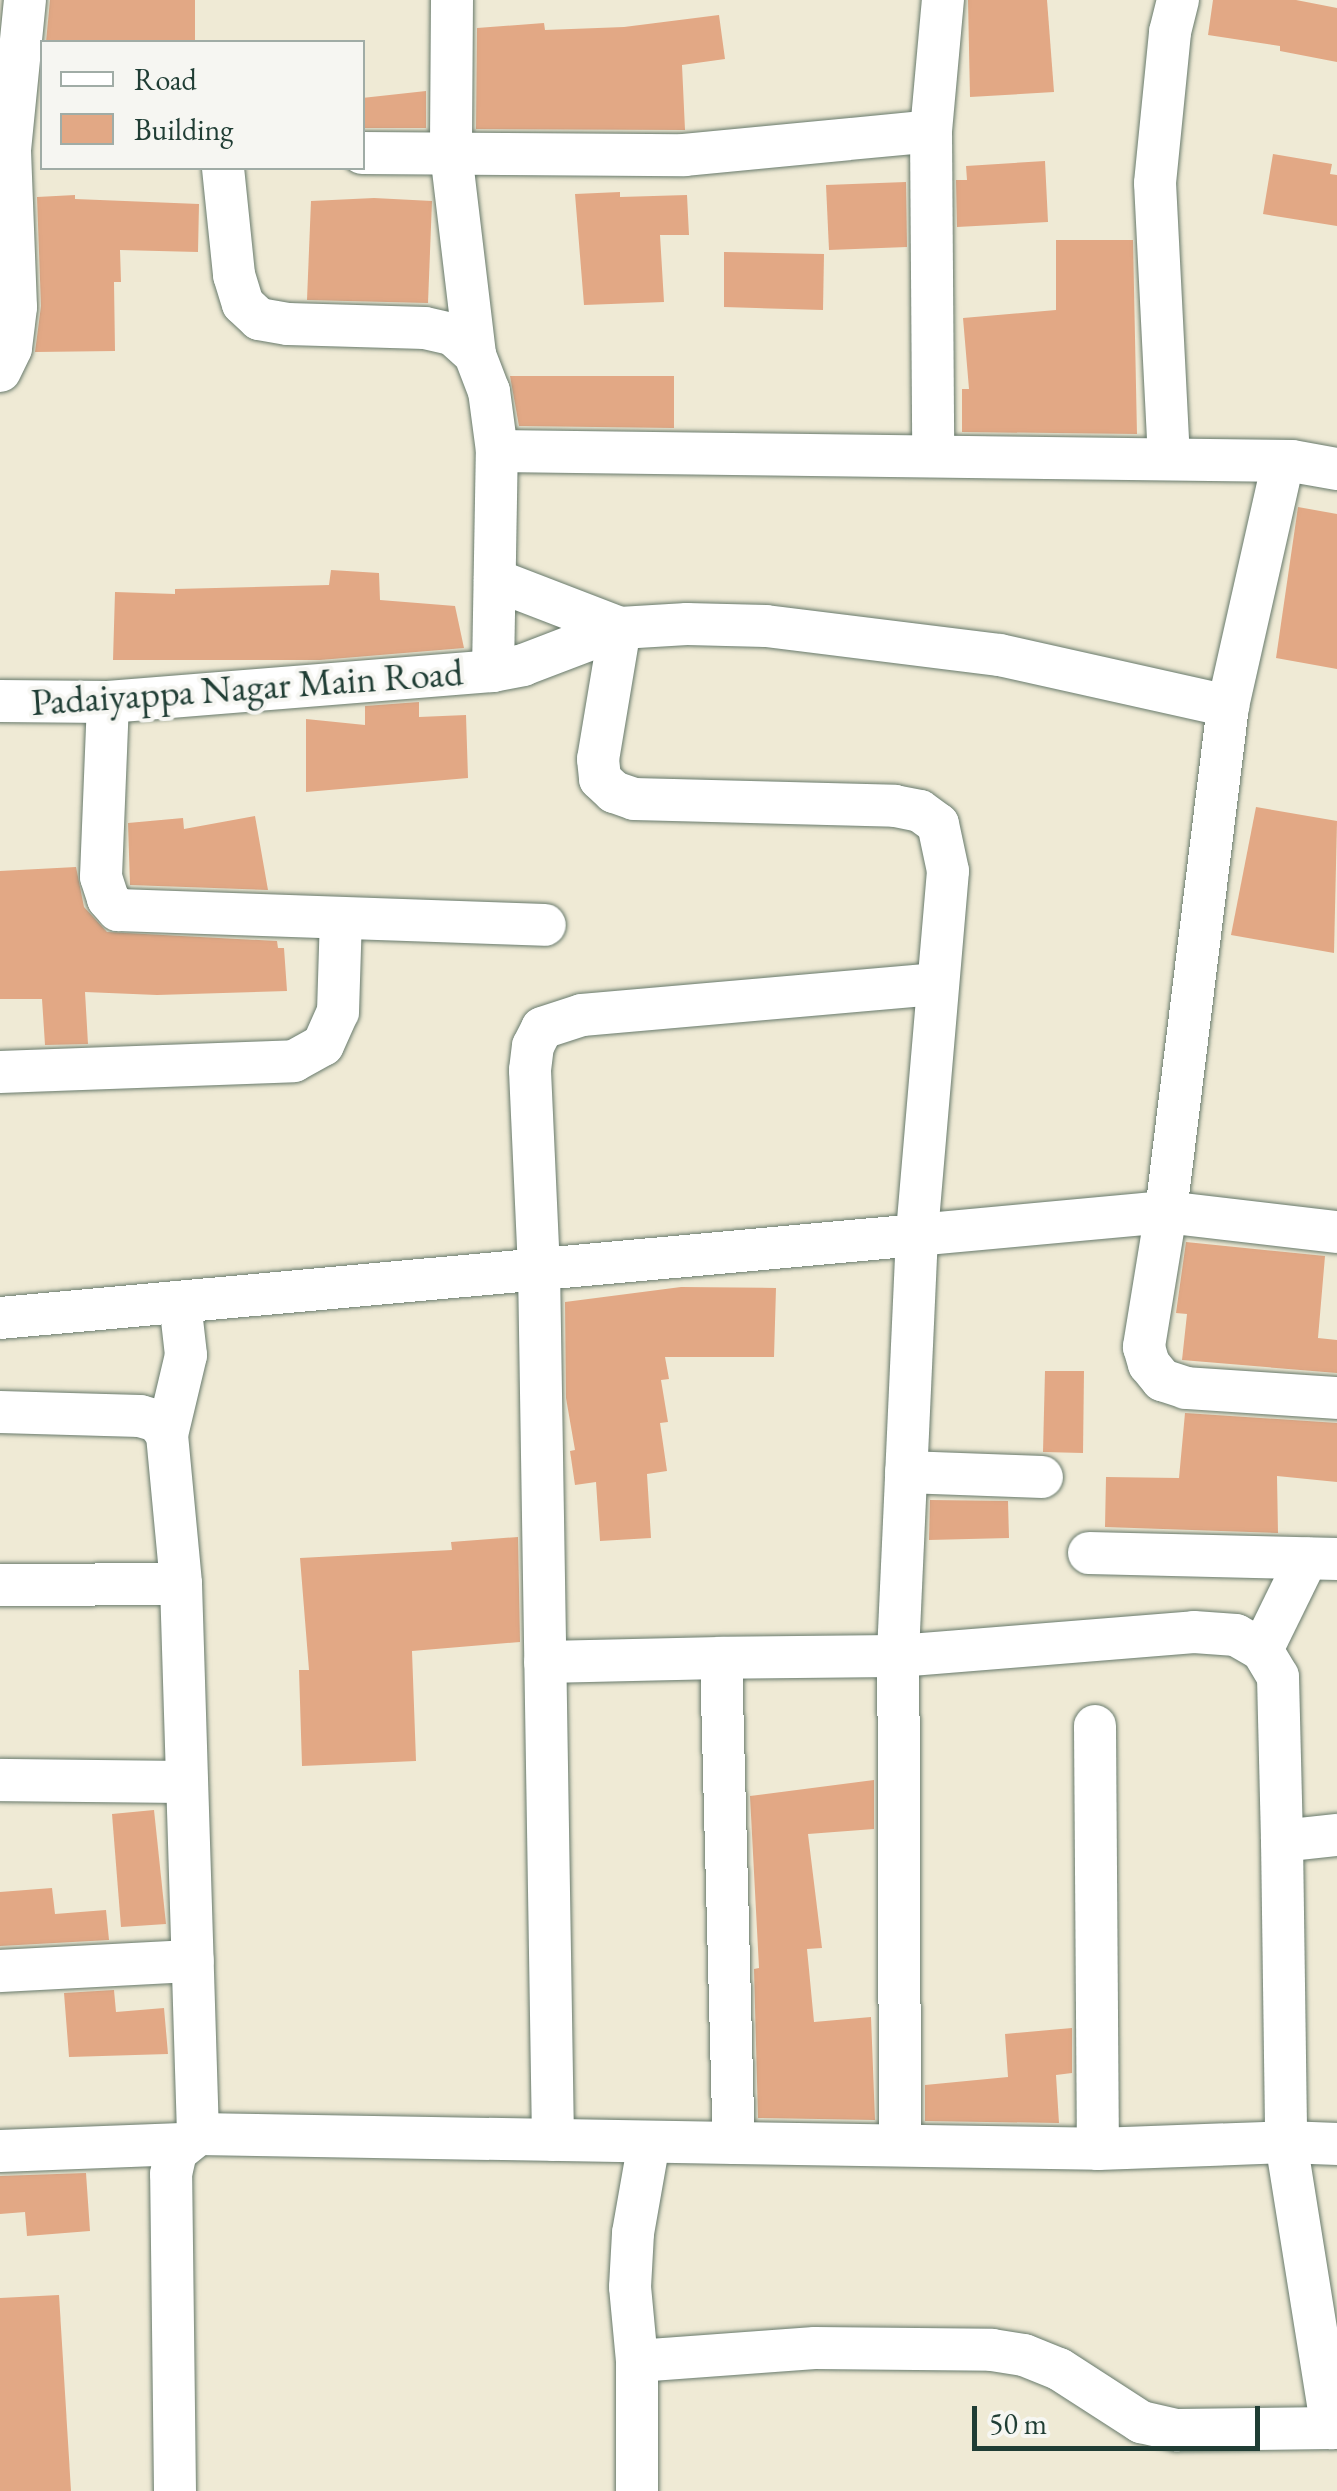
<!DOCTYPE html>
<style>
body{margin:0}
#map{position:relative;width:1337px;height:2491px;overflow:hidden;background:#efead5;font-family:"EB Garamond",serif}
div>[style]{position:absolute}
.building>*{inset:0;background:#e2a885}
.roads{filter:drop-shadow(0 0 2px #687a6c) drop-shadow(0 0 2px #687a6c)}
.minor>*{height:42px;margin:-21px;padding:0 21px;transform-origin:21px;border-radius:21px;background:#fff}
span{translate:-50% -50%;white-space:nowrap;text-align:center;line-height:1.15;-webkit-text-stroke:8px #f6f6f2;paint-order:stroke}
.street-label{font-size:38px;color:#1f3d34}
.legend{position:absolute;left:40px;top:40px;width:325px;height:130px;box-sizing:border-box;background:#f6f6f2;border:2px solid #a0aca6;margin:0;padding:12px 18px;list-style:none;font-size:30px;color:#1f3d34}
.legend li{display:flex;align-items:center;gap:20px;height:50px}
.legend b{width:50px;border:2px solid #a0aca6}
.scale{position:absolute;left:972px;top:2406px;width:288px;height:45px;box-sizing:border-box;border:5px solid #1f3d34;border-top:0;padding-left:12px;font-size:30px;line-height:35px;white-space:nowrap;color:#1f3d34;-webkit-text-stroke:8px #f6f6f2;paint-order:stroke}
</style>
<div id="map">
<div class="building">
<i style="clip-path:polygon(50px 0,195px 0,195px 42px,46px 42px)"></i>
<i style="clip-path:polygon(968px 0,1047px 0,1054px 92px,970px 97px)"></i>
<i style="clip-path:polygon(1213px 0,1296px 0,1337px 8px,1337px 62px,1280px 51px,1280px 46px,1208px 35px)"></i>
<i style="clip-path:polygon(719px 15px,725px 59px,682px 65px,685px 130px,476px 129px,477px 28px,544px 23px,545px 30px,624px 27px)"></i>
<i style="clip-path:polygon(426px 91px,426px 128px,362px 128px,362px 98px)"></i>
<i style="clip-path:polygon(1273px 154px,1332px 164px,1330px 174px,1337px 175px,1337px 226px,1263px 214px)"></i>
<i style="clip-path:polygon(1045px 161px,1048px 222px,957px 227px,956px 180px,967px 180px,966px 166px)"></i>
<i style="clip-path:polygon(906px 182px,907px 247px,829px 250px,826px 185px)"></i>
<i style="clip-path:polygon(620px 192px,620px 197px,687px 195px,689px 235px,660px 235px,664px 302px,584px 305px,575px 194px)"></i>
<i style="clip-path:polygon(75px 195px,75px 199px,199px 204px,198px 252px,120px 250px,121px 282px,114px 282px,115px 351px,35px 352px,41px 306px,37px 197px)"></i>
<i style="clip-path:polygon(374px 198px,432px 201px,428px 303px,307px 300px,311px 201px)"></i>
<i style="clip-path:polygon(1056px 240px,1133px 240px,1137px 434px,962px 432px,962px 389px,969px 389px,963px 318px,1056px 310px)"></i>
<i style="clip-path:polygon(724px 252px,824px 254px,823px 310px,724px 307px)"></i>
<i style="clip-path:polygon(510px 376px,674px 376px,674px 428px,519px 426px)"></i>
<i style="clip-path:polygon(1298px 507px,1337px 514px,1337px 669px,1276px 658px)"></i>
<i style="clip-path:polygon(331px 570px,379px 573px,380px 600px,455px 606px,464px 648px,320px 660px,113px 660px,115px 592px,175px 594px,175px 589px,329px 585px)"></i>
<i style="clip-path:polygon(419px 702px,419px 717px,466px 715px,468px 778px,306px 792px,306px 719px,365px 725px,365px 706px)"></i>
<i style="clip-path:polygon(1256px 807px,1337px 821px,1334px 953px,1231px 935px)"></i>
<i style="clip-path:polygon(255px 816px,268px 890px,130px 885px,128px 823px,183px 818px,184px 829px)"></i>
<i style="clip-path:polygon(76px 867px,84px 907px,107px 932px,277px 941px,278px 948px,284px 948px,287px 991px,157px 995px,85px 992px,88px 1044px,45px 1045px,42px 999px,0 999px,0 871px)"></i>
<i style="clip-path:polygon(1186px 1242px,1325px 1256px,1318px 1338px,1337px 1340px,1337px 1373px,1182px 1360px,1187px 1314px,1176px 1313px)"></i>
<i style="clip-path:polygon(681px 1287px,776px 1288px,774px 1357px,665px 1357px,669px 1379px,661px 1380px,668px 1422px,660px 1423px,667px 1471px,647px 1474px,651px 1538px,600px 1541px,596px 1482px,575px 1485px,570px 1451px,575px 1450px,566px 1398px,565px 1302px)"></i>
<i style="clip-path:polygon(1045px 1371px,1084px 1371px,1083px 1453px,1043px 1452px)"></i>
<i style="clip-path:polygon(1185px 1413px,1337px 1423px,1337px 1482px,1277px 1476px,1278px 1533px,1105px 1527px,1106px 1477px,1179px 1478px)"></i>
<i style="clip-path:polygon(930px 1500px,1008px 1501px,1009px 1538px,929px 1540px)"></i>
<i style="clip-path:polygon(518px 1537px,520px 1642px,412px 1651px,416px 1761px,302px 1766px,299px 1670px,309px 1670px,300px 1558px,452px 1550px,451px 1542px)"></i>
<i style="clip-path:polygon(874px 1780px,874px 1829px,808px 1834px,822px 1948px,807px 1949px,814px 2022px,871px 2017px,875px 2120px,758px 2118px,754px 1969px,759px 1968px,750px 1796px)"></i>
<i style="clip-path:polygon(154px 1810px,166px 1924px,121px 1927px,112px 1814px)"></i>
<i style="clip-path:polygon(52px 1888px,55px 1914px,106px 1910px,109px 1940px,0 1946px,0 1892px)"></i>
<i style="clip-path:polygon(114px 1990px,116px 2012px,164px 2008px,168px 2054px,69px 2057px,64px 1993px)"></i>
<i style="clip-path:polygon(1072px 2028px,1072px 2073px,1056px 2075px,1059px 2123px,925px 2121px,925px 2085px,1008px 2077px,1005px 2034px)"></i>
<i style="clip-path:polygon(86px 2173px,90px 2231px,27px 2236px,25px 2212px,0 2214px,0 2176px)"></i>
<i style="clip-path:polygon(59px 2295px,71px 2491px,0 2491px,0 2298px)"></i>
</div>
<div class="roads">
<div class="minor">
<i style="left:452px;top:0;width:153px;rotate:90.4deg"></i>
<i style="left:451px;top:153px;width:203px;rotate:83.2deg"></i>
<i style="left:931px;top:131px;width:132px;rotate:-84.8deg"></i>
<i style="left:362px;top:153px;width:322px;rotate:0.4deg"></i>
<i style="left:684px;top:155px;width:248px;rotate:-5.5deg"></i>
<i style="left:931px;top:131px;width:325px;rotate:89.6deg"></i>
<i style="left:223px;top:168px;width:108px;rotate:84.1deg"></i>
<i style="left:234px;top:275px;width:30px;rotate:73deg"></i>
<i style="left:243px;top:304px;width:22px;rotate:43deg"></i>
<i style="left:259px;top:319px;width:29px;rotate:10deg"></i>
<i style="left:288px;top:324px;width:137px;rotate:1.7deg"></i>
<i style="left:425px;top:328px;width:28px;rotate:13deg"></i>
<i style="left:452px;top:334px;width:31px;rotate:42deg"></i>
<i style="left:475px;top:355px;width:39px;rotate:69deg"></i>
<i style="left:489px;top:391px;width:61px;rotate:82.4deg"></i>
<i style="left:497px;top:451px;width:795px;rotate:0.72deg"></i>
<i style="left:1292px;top:461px;width:46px;rotate:10.1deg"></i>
<i style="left:0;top:371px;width:25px;rotate:-64deg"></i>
<i style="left:11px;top:348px;width:41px;rotate:-83deg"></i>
<i style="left:16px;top:307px;width:157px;rotate:-92.2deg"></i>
<i style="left:10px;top:150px;width:151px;rotate:-84.3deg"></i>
<i style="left:1169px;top:459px;width:276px;rotate:-92.9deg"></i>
<i style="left:1155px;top:183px;width:152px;rotate:-84.3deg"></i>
<i style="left:1170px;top:32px;width:33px;rotate:-76deg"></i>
<i style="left:1283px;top:462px;width:250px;rotate:102.7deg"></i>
<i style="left:1228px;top:706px;width:510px;rotate:96.99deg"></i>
<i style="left:1166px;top:1212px;width:172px;rotate:6.7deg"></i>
<i style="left:495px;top:580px;width:134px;rotate:21deg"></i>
<i style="left:620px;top:628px;width:133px;rotate:99.5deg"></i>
<i style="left:598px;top:759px;width:20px;rotate:84deg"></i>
<i style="left:600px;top:779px;width:19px;rotate:43deg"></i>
<i style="left:614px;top:792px;width:21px;rotate:19deg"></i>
<i style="left:634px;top:799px;width:261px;rotate:1.5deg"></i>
<i style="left:895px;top:806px;width:25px;rotate:11deg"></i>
<i style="left:920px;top:811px;width:22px;rotate:36deg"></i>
<i style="left:938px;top:824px;width:48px;rotate:78deg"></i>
<i style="left:948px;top:871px;width:365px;rotate:94.9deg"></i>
<i style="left:917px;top:1235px;width:250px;rotate:-5.3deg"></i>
<i style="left:1166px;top:1212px;width:137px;rotate:99.3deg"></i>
<i style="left:1144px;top:1347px;width:18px;rotate:74deg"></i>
<i style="left:1149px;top:1364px;width:21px;rotate:51deg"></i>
<i style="left:1162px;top:1380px;width:25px;rotate:18deg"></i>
<i style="left:1186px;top:1388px;width:151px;rotate:3.8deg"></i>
<i style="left:493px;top:671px;width:220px;rotate:-89deg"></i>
<i style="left:0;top:701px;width:108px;rotate:0.5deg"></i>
<i style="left:108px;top:702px;width:386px;rotate:-4.6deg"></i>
<i style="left:493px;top:671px;width:31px;rotate:-11deg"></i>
<i style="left:523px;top:665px;width:104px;rotate:-20.9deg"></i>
<i style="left:620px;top:628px;width:67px;rotate:-3.4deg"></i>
<i style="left:687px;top:624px;width:79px;rotate:1.5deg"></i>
<i style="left:766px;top:626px;width:236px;rotate:7.1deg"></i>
<i style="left:1000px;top:655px;width:234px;rotate:12.6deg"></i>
<i style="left:108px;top:702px;width:175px;rotate:92.3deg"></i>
<i style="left:101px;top:877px;width:23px;rotate:72deg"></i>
<i style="left:108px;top:899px;width:15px;rotate:48deg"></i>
<i style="left:118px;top:910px;width:427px;rotate:2deg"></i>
<i style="left:0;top:1072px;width:294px;rotate:-2.1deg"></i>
<i style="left:294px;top:1061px;width:33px;rotate:-29deg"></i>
<i style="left:323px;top:1045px;width:36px;rotate:-66deg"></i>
<i style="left:338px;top:1012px;width:93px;rotate:-88.2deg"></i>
<i style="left:0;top:1318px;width:921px;rotate:-5.17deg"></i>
<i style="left:917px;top:1235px;width:421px;rotate:92.6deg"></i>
<i style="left:898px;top:1656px;width:177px;rotate:179.4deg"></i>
<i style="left:721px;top:1658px;width:485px;rotate:88.5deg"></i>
<i style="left:734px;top:2143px;width:364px;rotate:0.9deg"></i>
<i style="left:1098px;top:2149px;width:188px;rotate:-2.1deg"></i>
<i style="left:1286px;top:2142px;width:290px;rotate:80.9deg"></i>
<i style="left:1332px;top:2428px;width:5px"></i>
<i style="left:0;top:1412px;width:140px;rotate:1.6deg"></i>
<i style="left:140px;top:1416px;width:18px;rotate:16deg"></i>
<i style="left:157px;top:1421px;width:17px;rotate:54deg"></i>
<i style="left:167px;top:1435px;width:150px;rotate:84.6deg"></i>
<i style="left:181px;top:1584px;width:550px;rotate:88.23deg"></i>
<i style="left:198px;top:2134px;width:536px;rotate:0.96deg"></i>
<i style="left:167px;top:1435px;width:82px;rotate:-76.6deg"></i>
<i style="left:186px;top:1355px;width:53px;rotate:-96.5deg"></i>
<i style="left:906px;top:1472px;width:136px;rotate:2.1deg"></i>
<i style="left:1089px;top:1553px;width:248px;rotate:1.4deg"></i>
<i style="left:0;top:1585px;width:181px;rotate:-0.3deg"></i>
<i style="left:1262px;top:1650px;width:102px;rotate:-63.9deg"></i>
<i style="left:545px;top:1662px;width:176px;rotate:-1.3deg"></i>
<i style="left:1095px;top:1726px;width:423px;rotate:89.6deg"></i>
<i style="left:0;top:1780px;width:187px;rotate:0.6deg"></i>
<i style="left:1337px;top:1835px;width:55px;rotate:173.8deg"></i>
<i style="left:1282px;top:1841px;width:301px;rotate:89.2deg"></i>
<i style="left:1286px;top:2142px;width:51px;rotate:2.2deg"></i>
<i style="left:0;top:1971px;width:193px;rotate:-3deg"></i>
<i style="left:553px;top:2140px;width:871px;rotate:-90.92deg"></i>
<i style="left:539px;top:1269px;width:199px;rotate:-92.6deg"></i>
<i style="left:530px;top:1070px;width:24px;rotate:-83deg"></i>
<i style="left:533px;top:1046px;width:20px;rotate:-63deg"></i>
<i style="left:542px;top:1028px;width:42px;rotate:-18deg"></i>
<i style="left:582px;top:1015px;width:357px;rotate:-5deg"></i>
<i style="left:900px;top:2143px;width:487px;rotate:-90.2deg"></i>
<i style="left:898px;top:1656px;width:297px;rotate:-4.6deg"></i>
<i style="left:1194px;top:1632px;width:42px;rotate:4.1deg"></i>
<i style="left:1236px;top:1635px;width:30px;rotate:30deg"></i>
<i style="left:1262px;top:1650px;width:31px;rotate:59deg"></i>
<i style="left:1278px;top:1677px;width:164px;rotate:88.6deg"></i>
<i style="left:0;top:2151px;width:182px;rotate:-2.2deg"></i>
<i style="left:637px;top:2361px;width:74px;rotate:-95.4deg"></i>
<i style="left:630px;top:2287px;width:54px;rotate:-86.8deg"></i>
<i style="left:633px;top:2233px;width:92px;rotate:-80deg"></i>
<i style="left:175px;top:2491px;width:317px;rotate:-90.7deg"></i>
<i style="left:171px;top:2174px;width:23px;rotate:-77deg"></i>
<i style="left:176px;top:2152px;width:28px;rotate:-39deg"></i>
<i style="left:637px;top:2491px;width:130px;rotate:-90deg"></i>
<i style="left:637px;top:2361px;width:178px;rotate:-4.2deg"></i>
<i style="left:815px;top:2348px;width:177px;rotate:0.6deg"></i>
<i style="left:992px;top:2350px;width:32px;rotate:9deg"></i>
<i style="left:1024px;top:2355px;width:38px;rotate:22deg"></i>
<i style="left:1059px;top:2369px;width:98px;rotate:32.9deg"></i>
<i style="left:1141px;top:2422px;width:37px;rotate:13deg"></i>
<i style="left:1177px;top:2430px;width:155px;rotate:-0.7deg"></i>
</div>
</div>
<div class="street-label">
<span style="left:247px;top:687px;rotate:-4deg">Padaiyappa Nagar Main Road</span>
</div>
<ul class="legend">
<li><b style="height:12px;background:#fff"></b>Road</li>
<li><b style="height:28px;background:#e2a885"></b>Building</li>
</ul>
<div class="scale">50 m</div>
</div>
